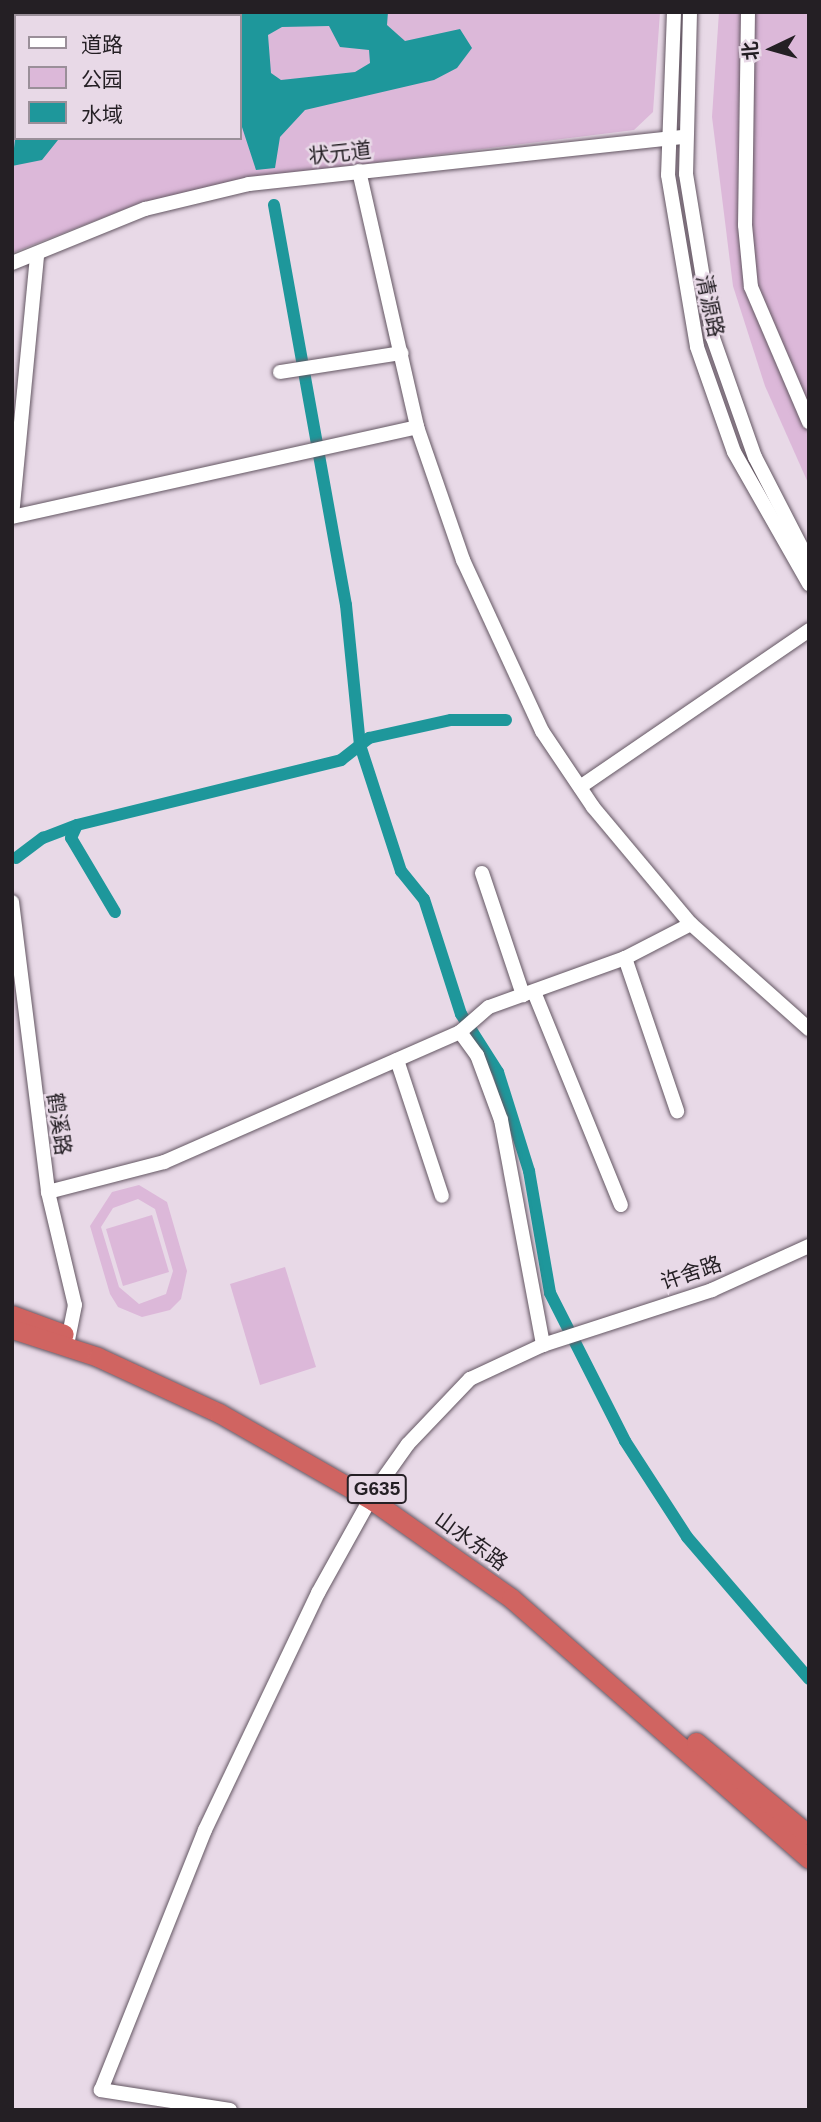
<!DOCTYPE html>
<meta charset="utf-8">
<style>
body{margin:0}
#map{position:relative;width:821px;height:2122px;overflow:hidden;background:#e8d9e7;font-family:Helvetica,"Noto Sans SC",sans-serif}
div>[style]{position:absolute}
.green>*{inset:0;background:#dcb8d9}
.water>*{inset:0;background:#1e979b}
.canal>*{height:12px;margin:-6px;padding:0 6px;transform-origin:6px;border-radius:6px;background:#1e979b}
.roads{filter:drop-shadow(0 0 2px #645763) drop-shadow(0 0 2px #645763)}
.minor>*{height:14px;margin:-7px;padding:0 7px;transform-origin:7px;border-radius:7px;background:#fff}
.highway>*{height:19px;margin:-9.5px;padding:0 9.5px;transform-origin:9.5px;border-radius:9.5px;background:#d06461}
span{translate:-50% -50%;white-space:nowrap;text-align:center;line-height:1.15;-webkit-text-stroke:5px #e8d9e7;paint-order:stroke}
.shield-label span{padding:2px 5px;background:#e8d9e7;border:2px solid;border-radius:5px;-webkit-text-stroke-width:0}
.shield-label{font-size:19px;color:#241f24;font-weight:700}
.street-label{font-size:21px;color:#241f24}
.frame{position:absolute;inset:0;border:14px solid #241f24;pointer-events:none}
.legend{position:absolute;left:14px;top:14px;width:228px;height:126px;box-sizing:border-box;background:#e8d9e7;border:2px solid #9a8f99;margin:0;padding:9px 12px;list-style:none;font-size:21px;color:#241f24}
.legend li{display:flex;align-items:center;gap:14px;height:35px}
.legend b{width:35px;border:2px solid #9a8f99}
.north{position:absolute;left:737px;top:14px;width:70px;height:70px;-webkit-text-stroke:5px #e8d9e7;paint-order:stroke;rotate:265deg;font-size:19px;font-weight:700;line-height:28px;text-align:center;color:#241f24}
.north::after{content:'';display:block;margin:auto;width:24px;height:32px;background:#241f24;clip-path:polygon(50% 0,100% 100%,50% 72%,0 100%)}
</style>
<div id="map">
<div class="green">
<i style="clip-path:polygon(evenodd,12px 12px,660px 12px,653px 112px,634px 130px,284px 174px,143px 202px,12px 253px,12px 12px,16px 16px,240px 16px,240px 138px,16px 138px,16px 16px)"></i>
<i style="clip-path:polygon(719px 12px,809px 12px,809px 485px,765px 386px,733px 286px,712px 117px)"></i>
<i style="clip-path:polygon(evenodd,139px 1185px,167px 1202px,187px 1271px,181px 1299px,170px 1310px,142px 1317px,118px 1307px,110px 1294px,90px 1226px,112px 1192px,139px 1185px,138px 1199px,155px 1209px,173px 1271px,166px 1294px,139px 1304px,119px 1287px,101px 1227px,113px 1208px,138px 1199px)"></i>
<i style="clip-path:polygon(152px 1215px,169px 1272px,123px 1286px,106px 1229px)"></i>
<i style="clip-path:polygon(285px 1267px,316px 1367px,260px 1385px,230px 1284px)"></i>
</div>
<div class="water">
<i style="clip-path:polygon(12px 12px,158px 12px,16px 16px,12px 35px)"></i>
<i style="clip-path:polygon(evenodd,229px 12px,388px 12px,387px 25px,405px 41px,460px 29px,472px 48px,457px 68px,434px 80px,305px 110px,280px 137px,275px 168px,256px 170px,240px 121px,240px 16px,229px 12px,329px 26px,340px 47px,369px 50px,370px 63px,355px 72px,281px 80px,271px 73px,268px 35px,282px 27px,329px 26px)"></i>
<i style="clip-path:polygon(16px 130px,16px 138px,58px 140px,42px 160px,12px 166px)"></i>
</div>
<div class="canal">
<i style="left:274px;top:205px;width:406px;rotate:79.8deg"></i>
<i style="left:346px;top:605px;width:141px;rotate:84.3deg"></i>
<i style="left:360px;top:745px;width:133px;rotate:72deg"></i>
<i style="left:401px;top:871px;width:36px;rotate:51deg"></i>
<i style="left:424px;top:899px;width:121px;rotate:72.2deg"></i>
<i style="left:461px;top:1014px;width:69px;rotate:57.5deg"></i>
<i style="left:498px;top:1072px;width:104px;rotate:72.6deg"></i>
<i style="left:529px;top:1171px;width:124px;rotate:80.2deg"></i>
<i style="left:550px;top:1293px;width:166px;rotate:63.1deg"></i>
<i style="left:625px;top:1441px;width:114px;rotate:57.1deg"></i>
<i style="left:687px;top:1537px;width:187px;rotate:49.3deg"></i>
<i style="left:16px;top:858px;width:34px;rotate:-37deg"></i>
<i style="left:43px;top:838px;width:36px;rotate:-21deg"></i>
<i style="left:115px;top:912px;width:86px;rotate:-120.7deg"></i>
<i style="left:71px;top:838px;width:14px;rotate:-65deg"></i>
<i style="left:77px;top:825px;width:272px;rotate:-13.8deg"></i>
<i style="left:341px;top:760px;width:36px;rotate:-38deg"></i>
<i style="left:369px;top:738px;width:84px;rotate:-12.4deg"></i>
<i style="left:451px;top:720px;width:55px"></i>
</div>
<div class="roads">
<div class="minor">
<i style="left:674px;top:12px;width:163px;rotate:92.1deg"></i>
<i style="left:668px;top:175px;width:174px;rotate:80.4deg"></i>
<i style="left:697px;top:347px;width:111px;rotate:70.6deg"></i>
<i style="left:734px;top:452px;width:152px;rotate:60.4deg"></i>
<i style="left:690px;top:12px;width:162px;rotate:91.4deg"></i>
<i style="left:686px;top:174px;width:166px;rotate:80.7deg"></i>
<i style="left:713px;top:338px;width:126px;rotate:70.6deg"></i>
<i style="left:755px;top:457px;width:118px;rotate:62.8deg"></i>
<i style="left:748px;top:12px;width:213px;rotate:90.8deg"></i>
<i style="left:745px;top:225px;width:62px;rotate:84.5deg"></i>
<i style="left:751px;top:287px;width:147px;rotate:66.8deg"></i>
<i style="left:359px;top:171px;width:262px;rotate:77.2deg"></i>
<i style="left:417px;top:427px;width:141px;rotate:70.9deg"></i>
<i style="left:463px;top:560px;width:188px;rotate:65.2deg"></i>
<i style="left:542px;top:731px;width:92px;rotate:56.1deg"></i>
<i style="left:593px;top:807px;width:153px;rotate:50.1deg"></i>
<i style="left:691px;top:924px;width:158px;rotate:41.7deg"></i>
<i style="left:12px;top:263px;width:144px;rotate:-22.1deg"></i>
<i style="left:145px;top:209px;width:107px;rotate:-13.5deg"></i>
<i style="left:249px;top:184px;width:438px;rotate:-6.2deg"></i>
<i style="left:280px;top:372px;width:123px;rotate:-8.9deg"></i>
<i style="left:12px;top:516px;width:263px;rotate:-84.5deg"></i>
<i style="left:12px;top:517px;width:415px;rotate:-12.5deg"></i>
<i style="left:580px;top:787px;width:278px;rotate:-34.4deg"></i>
<i style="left:482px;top:873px;width:129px;rotate:71.4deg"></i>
<i style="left:12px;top:902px;width:292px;rotate:82.9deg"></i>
<i style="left:48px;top:1192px;width:116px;rotate:76.6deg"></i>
<i style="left:75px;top:1305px;width:41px;rotate:101.3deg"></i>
<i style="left:625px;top:958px;width:162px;rotate:71.2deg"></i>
<i style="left:534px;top:992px;width:230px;rotate:67.8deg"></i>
<i style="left:460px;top:1032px;width:29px;rotate:54deg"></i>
<i style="left:477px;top:1055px;width:69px;rotate:69.7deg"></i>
<i style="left:501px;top:1120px;width:229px;rotate:79.4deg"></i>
<i style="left:397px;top:1060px;width:143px;rotate:71.7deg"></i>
<i style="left:48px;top:1192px;width:120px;rotate:-14.5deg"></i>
<i style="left:164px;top:1162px;width:323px;rotate:-23.7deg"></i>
<i style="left:460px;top:1032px;width:38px;rotate:-41deg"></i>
<i style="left:489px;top:1007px;width:145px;rotate:-19.8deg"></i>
<i style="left:625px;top:958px;width:74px;rotate:-27.3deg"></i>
<i style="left:230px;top:2110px;width:131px;rotate:-171.2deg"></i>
<i style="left:101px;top:2090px;width:280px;rotate:-68.2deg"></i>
<i style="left:205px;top:1830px;width:263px;rotate:-64.5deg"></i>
<i style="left:318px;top:1593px;width:119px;rotate:-60.9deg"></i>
<i style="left:376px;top:1489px;width:55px;rotate:-54.6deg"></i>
<i style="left:408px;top:1444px;width:90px;rotate:-46.4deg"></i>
<i style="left:470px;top:1379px;width:81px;rotate:-25deg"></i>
<i style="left:543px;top:1345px;width:178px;rotate:-18deg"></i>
<i style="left:712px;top:1290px;width:107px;rotate:-24.4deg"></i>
</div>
<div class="highway">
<i style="left:12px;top:1315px;width:55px;rotate:20.1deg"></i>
<i style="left:12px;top:1329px;width:90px;rotate:18deg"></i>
<i style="left:98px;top:1357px;width:133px;rotate:24.8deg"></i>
<i style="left:219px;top:1413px;width:177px;rotate:29.7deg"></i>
<i style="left:373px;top:1501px;width:169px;rotate:35.1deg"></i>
<i style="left:511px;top:1598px;width:396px;rotate:41.2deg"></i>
<i style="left:696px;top:1742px;width:146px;rotate:39.5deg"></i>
</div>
</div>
<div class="shield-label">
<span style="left:377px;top:1489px">G635</span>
</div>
<div class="street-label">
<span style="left:340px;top:153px;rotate:-6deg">状元道</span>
<span style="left:710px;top:306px;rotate:78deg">清源路</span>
<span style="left:59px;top:1124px;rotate:82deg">鹤溪路</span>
<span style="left:691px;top:1273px;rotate:-19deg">许舍路</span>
<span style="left:471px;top:1541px;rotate:36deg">山水东路</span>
</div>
<div class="frame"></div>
<ul class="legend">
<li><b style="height:9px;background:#fff"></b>道路</li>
<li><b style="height:19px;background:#dcb8d9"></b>公园</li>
<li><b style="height:19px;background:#1e979b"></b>水域</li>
</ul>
<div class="north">北</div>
</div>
